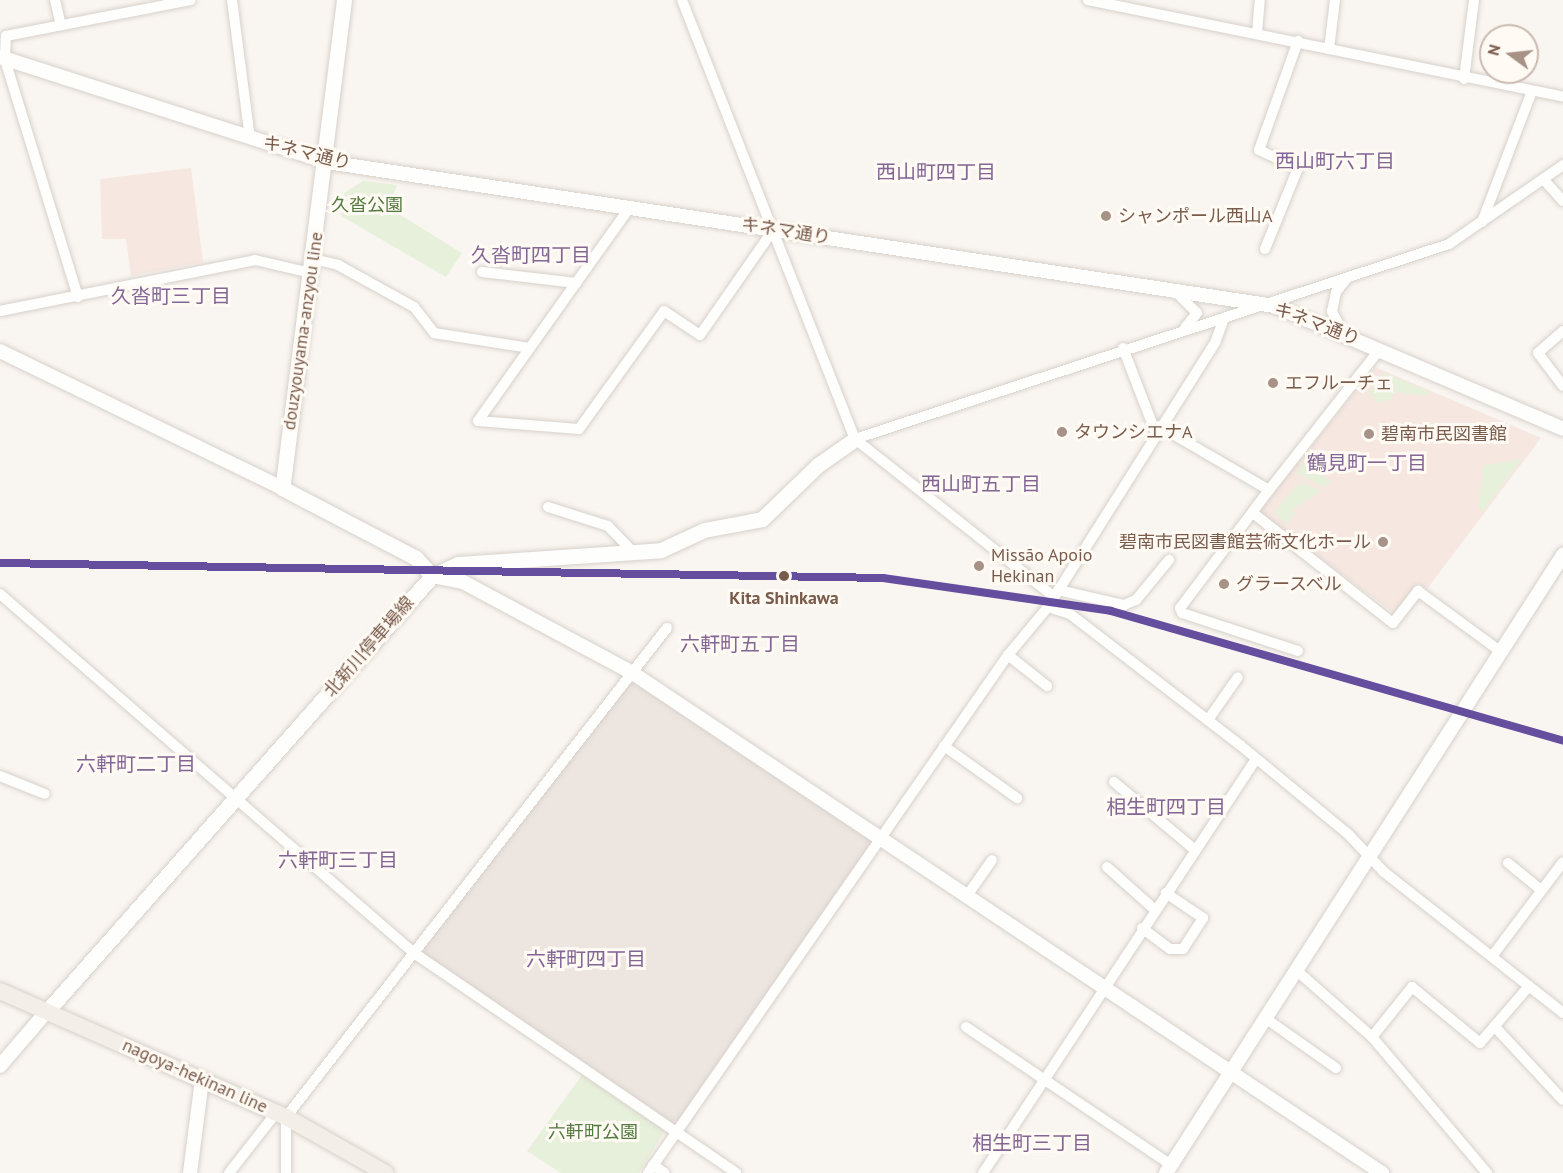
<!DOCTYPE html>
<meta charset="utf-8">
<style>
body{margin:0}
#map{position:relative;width:1563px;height:1173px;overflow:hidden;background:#f9f5f0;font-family:"PT Sans","Noto Sans JP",sans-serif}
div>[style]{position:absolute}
.commercial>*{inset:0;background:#f6e8e1}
.industrial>*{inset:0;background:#ede5e0}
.green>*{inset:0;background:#e7f0db}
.roads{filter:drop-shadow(0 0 2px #d7d1cb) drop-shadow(0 0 2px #d7d1cb)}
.minor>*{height:10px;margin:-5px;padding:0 5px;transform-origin:5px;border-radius:5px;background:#fefefd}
.tertiary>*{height:14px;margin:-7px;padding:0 7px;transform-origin:7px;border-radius:7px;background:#fefefd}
.secondary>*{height:15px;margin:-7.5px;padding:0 7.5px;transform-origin:7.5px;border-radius:7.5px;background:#fefefd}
.primary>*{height:16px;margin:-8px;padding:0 8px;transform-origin:8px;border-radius:8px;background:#f3eee8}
.rail-1>*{height:8px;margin:-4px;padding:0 4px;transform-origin:4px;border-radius:4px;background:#654e9e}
.dots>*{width:16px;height:16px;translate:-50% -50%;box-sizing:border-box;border:3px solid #fffaf3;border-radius:50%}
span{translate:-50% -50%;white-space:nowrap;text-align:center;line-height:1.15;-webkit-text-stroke:6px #fffaf3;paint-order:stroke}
.street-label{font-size:18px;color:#7a5c4d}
.park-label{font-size:18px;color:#537a41}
.poi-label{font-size:18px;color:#7a5c4d}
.left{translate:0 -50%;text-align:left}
.right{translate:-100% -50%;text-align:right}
.stop-label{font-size:18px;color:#7a5c4d;font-weight:700}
.neighbourhood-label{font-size:20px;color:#846695}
.north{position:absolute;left:1479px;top:24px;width:60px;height:60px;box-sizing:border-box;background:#fffaf3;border:2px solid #cabbb1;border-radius:50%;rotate:285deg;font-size:16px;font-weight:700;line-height:24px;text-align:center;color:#7a5c4d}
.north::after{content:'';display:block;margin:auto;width:21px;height:27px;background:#a69286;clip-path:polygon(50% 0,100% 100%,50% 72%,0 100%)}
</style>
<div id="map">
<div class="commercial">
<i style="clip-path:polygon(191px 168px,203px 262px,131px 276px,126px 239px,102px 239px,100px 179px)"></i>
<i style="clip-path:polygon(1375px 367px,1541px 438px,1427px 589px,1418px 583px,1394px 613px,1259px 512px)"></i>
</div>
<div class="industrial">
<i style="clip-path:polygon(631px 672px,882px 834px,675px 1132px,414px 953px)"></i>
</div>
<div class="green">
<i style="clip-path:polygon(363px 181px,397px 185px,389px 208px,462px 253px,446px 277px,341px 216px,344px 193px)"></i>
<i style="clip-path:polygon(1384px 373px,1430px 392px,1428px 396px,1394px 392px,1392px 400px,1376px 402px,1369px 392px)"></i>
<i style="clip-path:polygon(1312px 452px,1319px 457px,1311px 467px,1331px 482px,1324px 487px,1296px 473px)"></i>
<i style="clip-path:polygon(1522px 459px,1482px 512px,1478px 507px,1484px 465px)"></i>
<i style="clip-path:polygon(1301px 482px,1322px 491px,1291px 510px,1295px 513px,1286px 525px,1274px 511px)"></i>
<i style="clip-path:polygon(582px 1075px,665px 1131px,639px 1173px,561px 1173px,527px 1151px)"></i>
</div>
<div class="roads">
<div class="minor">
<i style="left:55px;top:0;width:23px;rotate:77deg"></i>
<i style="left:232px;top:0;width:139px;rotate:82.6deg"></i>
<i style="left:682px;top:0;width:472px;rotate:68.5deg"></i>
<i style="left:855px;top:439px;width:254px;rotate:38.4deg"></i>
<i style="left:1088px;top:0;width:485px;rotate:11.5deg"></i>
<i style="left:1257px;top:32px;width:32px;rotate:-85deg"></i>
<i style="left:1329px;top:49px;width:49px;rotate:-83deg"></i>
<i style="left:1464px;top:79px;width:80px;rotate:-82.8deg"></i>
<i style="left:1544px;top:180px;width:28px;rotate:48deg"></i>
<i style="left:630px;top:207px;width:262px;rotate:125.4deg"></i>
<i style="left:478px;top:421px;width:101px;rotate:4.5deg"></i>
<i style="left:579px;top:429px;width:145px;rotate:-54.2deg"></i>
<i style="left:664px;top:311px;width:43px;rotate:33.7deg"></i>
<i style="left:700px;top:335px;width:129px;rotate:-55.1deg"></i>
<i style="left:1482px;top:222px;width:140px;rotate:-69.1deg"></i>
<i style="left:1265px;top:249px;width:87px;rotate:-67.8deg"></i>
<i style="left:1298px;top:168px;width:43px;rotate:-155.2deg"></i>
<i style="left:1259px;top:150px;width:116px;rotate:-70.3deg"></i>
<i style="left:313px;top:259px;width:26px;rotate:13deg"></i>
<i style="left:338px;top:265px;width:87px;rotate:28.9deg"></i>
<i style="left:414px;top:307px;width:33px;rotate:52deg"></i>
<i style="left:434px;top:333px;width:97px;rotate:8.9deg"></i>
<i style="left:482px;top:272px;width:95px;rotate:6.7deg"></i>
<i style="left:1179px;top:295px;width:25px;rotate:45deg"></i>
<i style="left:1197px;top:313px;width:19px;rotate:129deg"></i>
<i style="left:78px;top:297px;width:249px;rotate:-107.1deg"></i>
<i style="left:5px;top:59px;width:23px;rotate:-88deg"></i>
<i style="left:6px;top:36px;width:188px;rotate:-11deg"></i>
<i style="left:0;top:311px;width:260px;rotate:-11.3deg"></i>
<i style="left:255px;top:260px;width:57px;rotate:13.1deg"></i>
<i style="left:1563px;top:331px;width:33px;rotate:139deg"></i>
<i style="left:1538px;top:353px;width:41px;rotate:52.9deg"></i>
<i style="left:1344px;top:334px;width:26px;rotate:-118deg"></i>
<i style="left:1332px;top:311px;width:19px;rotate:-78deg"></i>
<i style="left:1336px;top:292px;width:16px;rotate:-52deg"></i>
<i style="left:1123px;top:348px;width:89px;rotate:68.9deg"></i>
<i style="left:1159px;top:426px;width:127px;rotate:30.2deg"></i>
<i style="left:1269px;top:490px;width:148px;rotate:127deg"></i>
<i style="left:1180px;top:608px;width:5px;rotate:68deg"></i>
<i style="left:1182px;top:613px;width:122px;rotate:18.1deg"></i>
<i style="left:855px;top:439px;width:625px;rotate:-18.17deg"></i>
<i style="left:1449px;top:244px;width:139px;rotate:-34.7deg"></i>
<i style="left:1269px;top:490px;width:179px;rotate:-51.8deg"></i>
<i style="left:548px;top:507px;width:63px;rotate:17.6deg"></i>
<i style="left:608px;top:526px;width:36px;rotate:46deg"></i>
<i style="left:1253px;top:513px;width:178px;rotate:38.2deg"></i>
<i style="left:1393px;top:623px;width:41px;rotate:-52deg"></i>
<i style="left:1418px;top:591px;width:102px;rotate:36.2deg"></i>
<i style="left:1058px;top:590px;width:68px;rotate:12.8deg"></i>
<i style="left:1124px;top:605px;width:13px;rotate:-23deg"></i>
<i style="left:1136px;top:600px;width:52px;rotate:-50.5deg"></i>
<i style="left:0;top:594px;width:548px;rotate:40.93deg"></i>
<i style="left:414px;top:953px;width:390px;rotate:34.3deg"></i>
<i style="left:1048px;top:607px;width:23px;rotate:18deg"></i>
<i style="left:1070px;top:614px;width:215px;rotate:37.6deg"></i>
<i style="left:1240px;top:745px;width:141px;rotate:39.5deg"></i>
<i style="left:1349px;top:835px;width:51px;rotate:46.6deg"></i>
<i style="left:1384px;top:872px;width:228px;rotate:38.2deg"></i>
<i style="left:1008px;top:655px;width:50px;rotate:38.5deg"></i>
<i style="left:1208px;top:720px;width:52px;rotate:-55.1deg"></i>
<i style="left:944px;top:746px;width:90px;rotate:35.5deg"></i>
<i style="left:0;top:776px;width:48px;rotate:21.8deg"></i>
<i style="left:1114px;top:782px;width:106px;rotate:40deg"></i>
<i style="left:1508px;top:863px;width:43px;rotate:39.3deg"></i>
<i style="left:1107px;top:867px;width:63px;rotate:41.8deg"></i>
<i style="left:969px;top:893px;width:40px;rotate:-55.1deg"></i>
<i style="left:1142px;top:928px;width:35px;rotate:37deg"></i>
<i style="left:1170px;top:949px;width:13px"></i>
<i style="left:1183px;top:949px;width:37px;rotate:-57deg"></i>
<i style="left:1203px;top:918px;width:45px;rotate:-146deg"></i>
<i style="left:1493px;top:955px;width:116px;rotate:-53deg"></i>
<i style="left:1296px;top:970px;width:101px;rotate:41.4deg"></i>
<i style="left:1265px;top:1018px;width:87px;rotate:35.2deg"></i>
<i style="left:966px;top:1027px;width:247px;rotate:33.9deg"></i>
<i style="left:1496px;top:1028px;width:98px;rotate:47.1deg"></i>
<i style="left:653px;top:1165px;width:14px;rotate:34deg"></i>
<i style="left:229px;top:1173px;width:76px;rotate:-51.9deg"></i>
<i style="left:286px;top:1173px;width:56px;rotate:-90deg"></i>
<i style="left:286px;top:1117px;width:620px;rotate:-52.08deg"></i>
<i style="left:648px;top:1173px;width:631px;rotate:-55.2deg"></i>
<i style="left:1008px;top:655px;width:62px;rotate:-50.2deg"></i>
<i style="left:1048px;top:607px;width:312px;rotate:-57.7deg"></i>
<i style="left:1215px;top:343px;width:27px;rotate:-70deg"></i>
<i style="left:983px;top:1173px;width:496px;rotate:-56.6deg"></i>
<i style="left:1487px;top:1173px;width:178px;rotate:-130.2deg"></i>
<i style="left:1372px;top:1037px;width:64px;rotate:-51.3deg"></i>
<i style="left:1412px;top:987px;width:88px;rotate:39.5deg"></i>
<i style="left:1480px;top:1043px;width:75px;rotate:-49.3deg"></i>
</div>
<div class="tertiary">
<i style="left:0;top:57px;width:343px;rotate:17.8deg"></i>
<i style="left:327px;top:162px;width:959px;rotate:8.64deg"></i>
<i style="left:1275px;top:306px;width:313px;rotate:23.1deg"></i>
<i style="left:0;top:351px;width:314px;rotate:25.9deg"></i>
<i style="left:432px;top:576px;width:32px;rotate:11deg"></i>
<i style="left:463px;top:582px;width:191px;rotate:28.2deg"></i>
<i style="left:631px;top:672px;width:903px;rotate:33.71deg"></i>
<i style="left:0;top:1066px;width:74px;rotate:-49.4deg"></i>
<i style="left:190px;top:1173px;width:95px;rotate:-82.7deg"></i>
<i style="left:1166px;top:1173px;width:735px;rotate:-57.28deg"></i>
</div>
<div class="secondary">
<i style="left:344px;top:0;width:492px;rotate:97.2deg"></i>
<i style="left:282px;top:488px;width:151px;rotate:27.6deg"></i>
<i style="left:416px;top:558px;width:24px;rotate:48deg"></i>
<i style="left:48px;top:1010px;width:579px;rotate:-48.5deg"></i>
<i style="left:432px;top:576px;width:29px;rotate:-25deg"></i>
<i style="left:458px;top:564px;width:203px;rotate:-3.9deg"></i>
<i style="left:661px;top:550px;width:47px;rotate:-24.9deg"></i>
<i style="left:704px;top:530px;width:59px;rotate:-10.7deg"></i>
<i style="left:762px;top:519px;width:78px;rotate:-44deg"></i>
<i style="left:818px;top:465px;width:45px;rotate:-35.1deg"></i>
</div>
<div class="primary">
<i style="left:0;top:991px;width:313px;rotate:23.8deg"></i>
<i style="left:286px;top:1117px;width:114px;rotate:29.5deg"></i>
</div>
</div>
<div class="rail-1">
<i style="left:0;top:563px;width:883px;rotate:0.97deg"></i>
<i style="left:883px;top:578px;width:230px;rotate:8.2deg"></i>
<i style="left:1111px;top:611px;width:470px;rotate:16deg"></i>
</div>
<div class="dots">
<i style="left:1106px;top:216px;background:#a69286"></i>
<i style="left:1273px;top:383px;background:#a69286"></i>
<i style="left:1062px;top:432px;background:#a69286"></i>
<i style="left:1369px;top:434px;background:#a69286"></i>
<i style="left:1383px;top:542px;background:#a69286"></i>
<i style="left:979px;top:566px;background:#a69286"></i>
<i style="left:784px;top:576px;background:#7a5c4d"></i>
<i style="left:1224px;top:584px;background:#a69286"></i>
</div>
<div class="street-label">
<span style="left:307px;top:153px;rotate:14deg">キネマ通り</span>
<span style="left:786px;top:231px;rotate:9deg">キネマ通り</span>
<span style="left:1317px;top:324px;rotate:21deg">キネマ通り</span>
<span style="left:303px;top:331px;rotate:-82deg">douzyouyama-anzyou line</span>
<span style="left:369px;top:647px;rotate:-49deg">北新川停車場線</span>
<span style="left:195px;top:1076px;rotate:24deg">nagoya-hekinan line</span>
</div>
<div class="park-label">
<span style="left:367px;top:205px">久沓公園</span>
<span style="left:593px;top:1132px">六軒町公園</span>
</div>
<div class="poi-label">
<span class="left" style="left:1118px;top:216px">シャンポール西山A</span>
<span class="left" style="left:1285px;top:383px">エフルーチェ</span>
<span class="left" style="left:1074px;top:432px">タウンシエナA</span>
<span class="left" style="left:1381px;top:434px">碧南市民図書館</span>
<span class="right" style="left:1371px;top:542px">碧南市民図書館芸術文化ホール</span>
<span class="left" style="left:991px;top:566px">Missão Apoio<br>Hekinan</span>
<span class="left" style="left:1236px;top:584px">グラースベル</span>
</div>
<div class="stop-label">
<span style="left:784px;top:598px">Kita Shinkawa</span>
</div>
<div class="neighbourhood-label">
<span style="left:1335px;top:161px">西山町六丁目</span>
<span style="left:936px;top:172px">西山町四丁目</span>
<span style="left:531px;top:255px">久沓町四丁目</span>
<span style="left:171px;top:296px">久沓町三丁目</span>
<span style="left:1367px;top:463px">鶴見町一丁目</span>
<span style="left:981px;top:484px">西山町五丁目</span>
<span style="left:740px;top:644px">六軒町五丁目</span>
<span style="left:136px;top:764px">六軒町二丁目</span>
<span style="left:1166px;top:807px">相生町四丁目</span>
<span style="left:338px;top:860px">六軒町三丁目</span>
<span style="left:586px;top:959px">六軒町四丁目</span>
<span style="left:1032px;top:1143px">相生町三丁目</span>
</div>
<div class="north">N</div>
</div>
